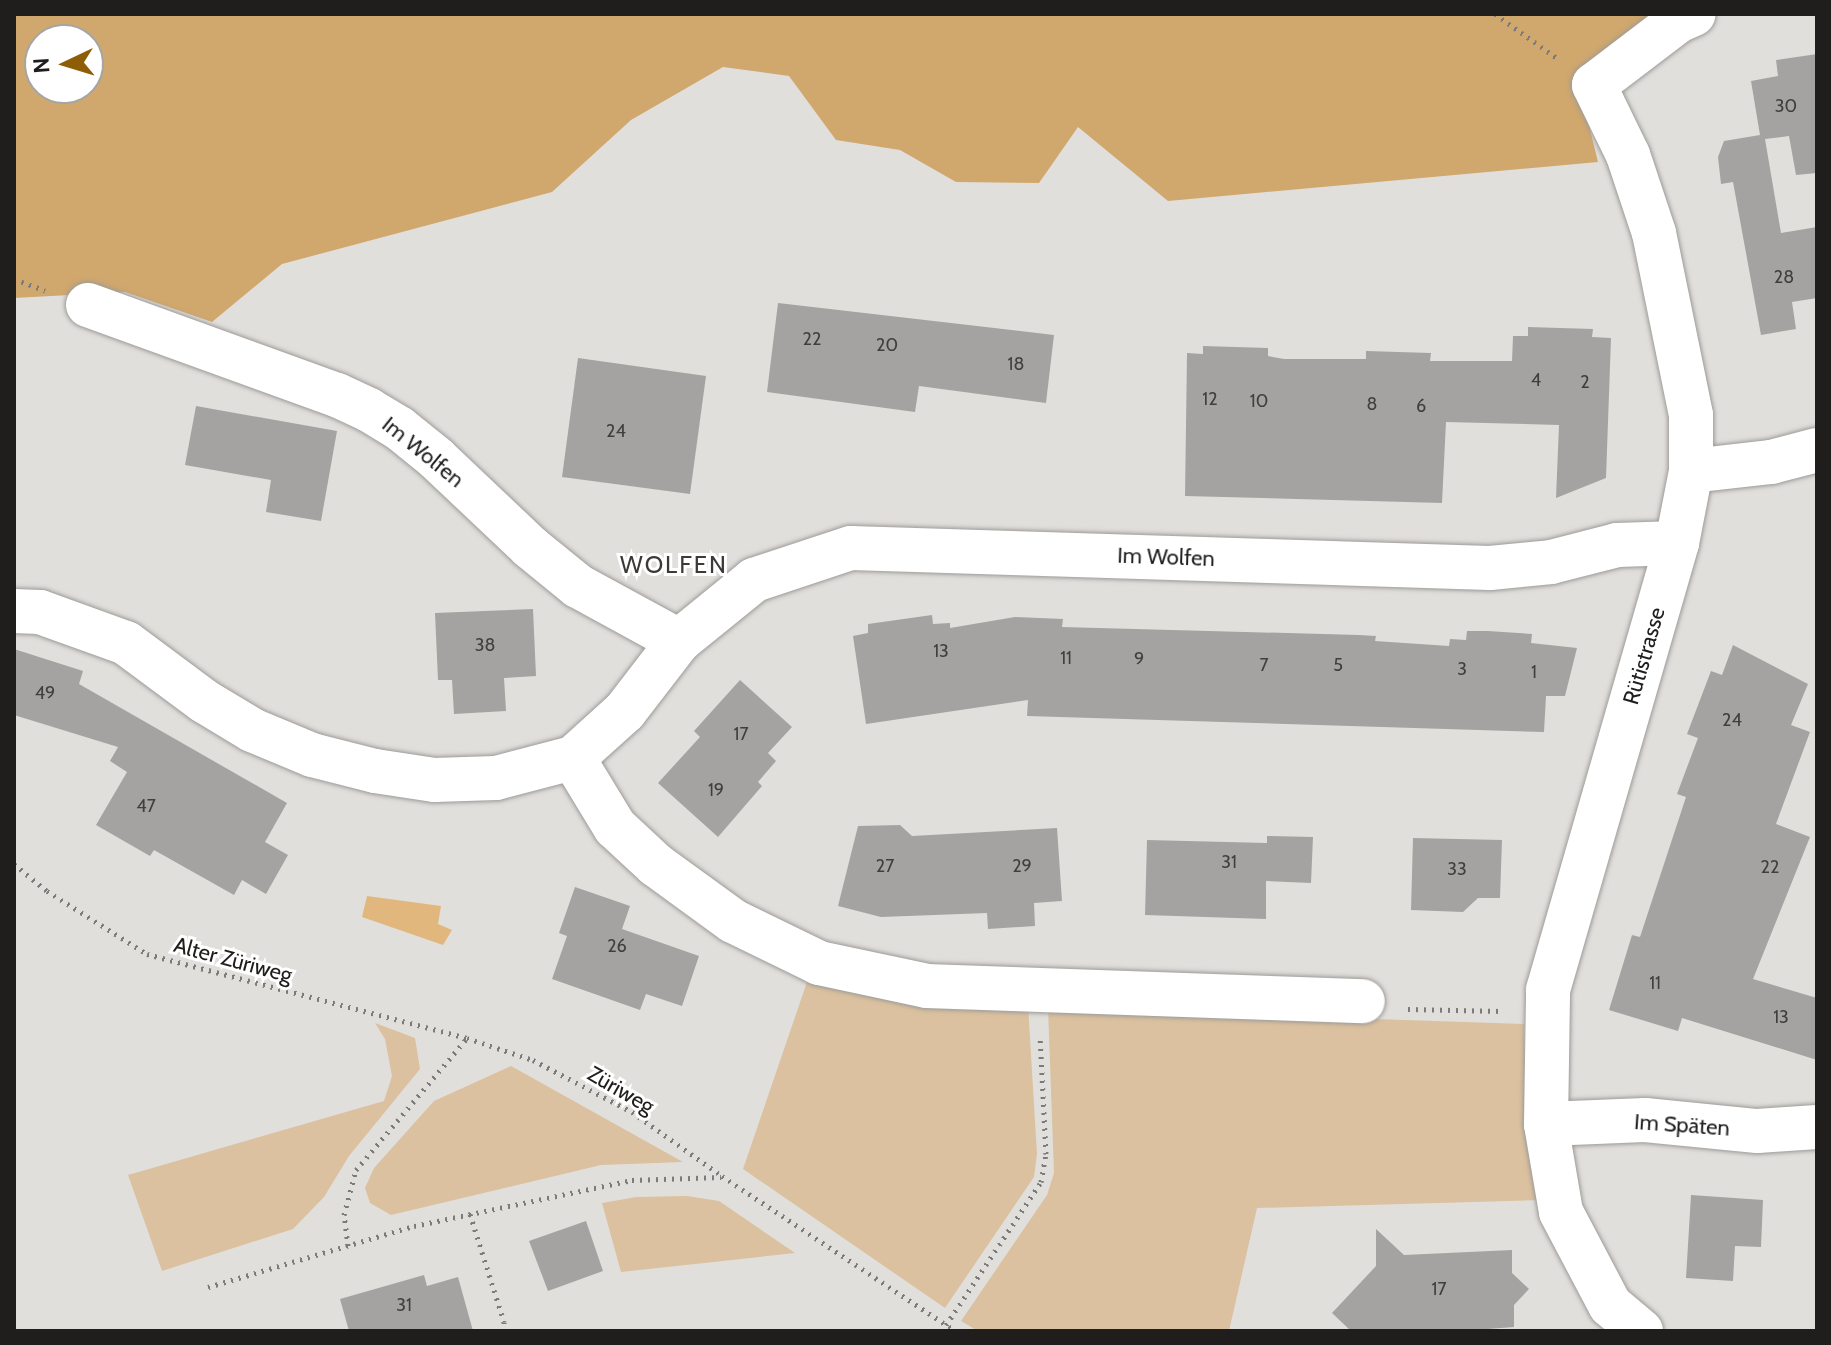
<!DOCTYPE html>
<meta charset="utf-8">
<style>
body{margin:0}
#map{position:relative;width:1831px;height:1345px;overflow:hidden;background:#e1dfdc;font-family:Cabin,sans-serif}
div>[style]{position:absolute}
.green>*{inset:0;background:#dbc19f}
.forest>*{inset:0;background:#d0a76d}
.water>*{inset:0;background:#e1b77d}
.building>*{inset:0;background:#a5a3a1}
.path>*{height:5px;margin-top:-2.5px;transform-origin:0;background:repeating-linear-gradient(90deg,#7c7b79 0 2px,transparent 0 8px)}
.roads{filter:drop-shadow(0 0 2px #9d9b98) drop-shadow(0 0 2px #9d9b98)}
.street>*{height:44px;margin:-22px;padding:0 22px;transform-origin:22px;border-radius:22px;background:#fff}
span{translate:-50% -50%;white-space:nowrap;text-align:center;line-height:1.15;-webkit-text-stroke:6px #fff;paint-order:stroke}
.number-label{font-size:18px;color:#403f3e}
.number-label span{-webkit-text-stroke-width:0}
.street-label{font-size:22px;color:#1f1e1d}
.neighbourhood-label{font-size:24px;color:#3c3a38;letter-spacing:2px}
.frame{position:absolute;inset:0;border:16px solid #1f1e1d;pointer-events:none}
.north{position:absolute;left:24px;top:24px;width:80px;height:80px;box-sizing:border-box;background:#fff;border:2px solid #a5a5a5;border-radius:50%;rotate:266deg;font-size:22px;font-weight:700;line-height:32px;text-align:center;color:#1f1e1d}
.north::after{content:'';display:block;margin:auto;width:28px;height:36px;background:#8d5e06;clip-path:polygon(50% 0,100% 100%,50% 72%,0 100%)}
</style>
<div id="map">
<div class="green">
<i style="clip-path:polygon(807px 982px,897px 1000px,1028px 1005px,1037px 1154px,1034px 1177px,945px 1308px,743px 1169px)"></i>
<i style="clip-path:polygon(1048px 1008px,1524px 1024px,1526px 1138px,1540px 1200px,1257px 1208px,1229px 1331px,978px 1331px,961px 1321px,1047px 1195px,1054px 1173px)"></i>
<i style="clip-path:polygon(375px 1023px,415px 1038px,420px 1069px,349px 1156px,324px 1197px,293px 1229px,162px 1271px,128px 1175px,384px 1101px,392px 1076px,385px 1039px)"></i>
<i style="clip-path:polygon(511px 1066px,683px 1162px,601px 1165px,391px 1215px,370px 1203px,365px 1188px,374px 1168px,434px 1101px)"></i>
<i style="clip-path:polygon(687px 1196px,719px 1201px,795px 1253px,621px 1272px,602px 1203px,636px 1197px)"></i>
</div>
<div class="forest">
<i style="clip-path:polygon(evenodd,14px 14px,1697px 14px,1582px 97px,1598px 162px,1168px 201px,1078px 127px,1039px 183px,956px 182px,900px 150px,836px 140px,789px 76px,723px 67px,631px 120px,552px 192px,282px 264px,212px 322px,125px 292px,14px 298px,14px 14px,40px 40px,88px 40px,88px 88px,40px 88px,40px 40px)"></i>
</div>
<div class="water">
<i style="clip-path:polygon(367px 896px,441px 906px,438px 924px,452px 930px,443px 945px,362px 917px)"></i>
</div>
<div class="building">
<i style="clip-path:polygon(1817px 54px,1817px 173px,1796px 175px,1789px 136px,1765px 139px,1781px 233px,1817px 227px,1817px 298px,1792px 302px,1796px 329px,1761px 335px,1733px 182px,1721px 184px,1718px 157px,1724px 141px,1760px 135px,1751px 81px,1778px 76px,1776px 60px)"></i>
<i style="clip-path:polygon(778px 303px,1054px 335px,1046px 403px,919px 386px,915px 412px,767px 392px)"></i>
<i style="clip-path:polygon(1528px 327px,1593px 329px,1592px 337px,1611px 338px,1606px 478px,1556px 498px,1559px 425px,1446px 422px,1442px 503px,1185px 496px,1187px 353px,1203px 354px,1203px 346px,1268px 348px,1268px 356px,1284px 359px,1366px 359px,1366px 351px,1431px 353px,1430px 361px,1512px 361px,1513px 336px,1528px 336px)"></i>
<i style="clip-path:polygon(578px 358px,706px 376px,690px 494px,562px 477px)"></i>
<i style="clip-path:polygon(196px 406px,337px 431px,321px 521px,266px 512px,271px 480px,185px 465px)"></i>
<i style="clip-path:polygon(533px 609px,536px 676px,504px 678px,506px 711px,454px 714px,452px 680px,438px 680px,435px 613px)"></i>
<i style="clip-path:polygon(932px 615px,933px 624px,950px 623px,950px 628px,1015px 617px,1063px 619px,1062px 627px,1359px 635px,1376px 636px,1375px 641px,1449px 646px,1450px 639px,1466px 640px,1467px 631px,1488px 631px,1532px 634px,1531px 643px,1577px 648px,1565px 696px,1546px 696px,1544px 732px,1027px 716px,1028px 700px,866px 724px,853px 636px,868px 633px,868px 624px)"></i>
<i style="clip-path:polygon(1733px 645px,1808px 684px,1791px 725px,1810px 732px,1776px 824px,1810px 837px,1753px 979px,1817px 998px,1817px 1060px,1682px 1018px,1678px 1031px,1609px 1010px,1632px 935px,1640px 937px,1686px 797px,1677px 794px,1698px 738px,1687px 734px,1711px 671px,1722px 675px)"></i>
<i style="clip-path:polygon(14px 649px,83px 671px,79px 684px,287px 803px,265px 842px,288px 855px,266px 894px,242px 880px,234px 895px,154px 850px,150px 856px,96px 825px,127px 772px,110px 761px,118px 747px,14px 715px)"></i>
<i style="clip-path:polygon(740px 680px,792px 727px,768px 753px,776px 761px,758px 782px,762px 786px,718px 837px,658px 783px,700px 737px,694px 731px)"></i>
<i style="clip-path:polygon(900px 825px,912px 836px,1057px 828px,1062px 901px,1034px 903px,1035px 926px,988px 929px,987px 913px,881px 917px,838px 906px,858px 826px)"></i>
<i style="clip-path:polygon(1267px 836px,1313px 837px,1311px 883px,1266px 881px,1266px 919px,1145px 915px,1147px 840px,1267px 843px)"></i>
<i style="clip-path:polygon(1413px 838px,1502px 840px,1500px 898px,1478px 898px,1463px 912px,1411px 910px)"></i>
<i style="clip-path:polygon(575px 887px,630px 906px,622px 929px,699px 956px,682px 1006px,646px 994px,640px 1010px,552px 979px,567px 936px,559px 933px)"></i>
<i style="clip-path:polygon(1691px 1195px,1763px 1200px,1761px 1247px,1735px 1246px,1733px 1281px,1686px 1278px)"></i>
<i style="clip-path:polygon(586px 1221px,603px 1271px,548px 1291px,529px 1241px)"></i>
<i style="clip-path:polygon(1376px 1229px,1404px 1255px,1512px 1250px,1512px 1273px,1529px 1289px,1514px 1305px,1514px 1327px,1462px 1331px,1351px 1331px,1332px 1313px,1376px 1266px)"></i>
<i style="clip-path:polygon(424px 1275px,427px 1286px,458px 1277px,473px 1331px,349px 1331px,340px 1299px)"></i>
</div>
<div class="path">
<i style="left:1495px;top:14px;width:76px;rotate:35.4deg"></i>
<i style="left:14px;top:279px;width:33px;rotate:20deg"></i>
<i style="left:14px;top:864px;width:43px;rotate:39.3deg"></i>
<i style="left:47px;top:891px;width:118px;rotate:32.2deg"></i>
<i style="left:147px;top:954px;width:331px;rotate:14.7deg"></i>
<i style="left:467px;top:1038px;width:70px;rotate:18.4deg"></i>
<i style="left:533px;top:1060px;width:112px;rotate:27.7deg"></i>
<i style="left:632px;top:1112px;width:110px;rotate:35.4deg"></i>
<i style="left:722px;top:1176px;width:280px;rotate:33.6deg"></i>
<i style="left:1408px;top:1009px;width:94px;rotate:1.2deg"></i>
<i style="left:470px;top:1214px;width:113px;rotate:72.5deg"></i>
<i style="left:504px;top:1322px;width:9px;rotate:90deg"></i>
<i style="left:348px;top:1246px;width:31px;rotate:-97deg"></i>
<i style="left:344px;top:1215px;width:47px;rotate:-75.1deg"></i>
<i style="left:356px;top:1170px;width:172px;rotate:-49.9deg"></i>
<i style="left:208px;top:1287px;width:215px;rotate:-16.5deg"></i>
<i style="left:414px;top:1226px;width:223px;rotate:-11.9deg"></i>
<i style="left:632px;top:1180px;width:89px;rotate:-1.9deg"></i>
<i style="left:946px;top:1325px;width:172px;rotate:-56.4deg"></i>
<i style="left:1041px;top:1182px;width:28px;rotate:-80deg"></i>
<i style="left:1046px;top:1154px;width:119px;rotate:-92.9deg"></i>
</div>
<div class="roads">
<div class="street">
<i style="left:88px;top:305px;width:265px;rotate:19.9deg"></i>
<i style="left:337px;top:395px;width:35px;rotate:25deg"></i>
<i style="left:369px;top:410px;width:35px;rotate:31deg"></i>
<i style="left:399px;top:428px;width:48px;rotate:39deg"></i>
<i style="left:436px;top:458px;width:129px;rotate:43.4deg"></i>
<i style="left:530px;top:547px;width:62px;rotate:39.1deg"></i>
<i style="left:578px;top:586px;width:115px;rotate:28.6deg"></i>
<i style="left:1691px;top:471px;width:81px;rotate:-6.4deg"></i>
<i style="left:1771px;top:462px;width:48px;rotate:-14.6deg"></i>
<i style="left:14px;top:611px;width:26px;rotate:2deg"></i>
<i style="left:40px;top:612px;width:91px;rotate:19.8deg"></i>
<i style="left:126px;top:643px;width:97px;rotate:36.6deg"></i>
<i style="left:204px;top:701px;width:56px;rotate:31.1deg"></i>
<i style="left:252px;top:730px;width:65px;rotate:22.6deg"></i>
<i style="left:312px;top:755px;width:65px;rotate:14.3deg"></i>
<i style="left:375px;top:771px;width:60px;rotate:8.7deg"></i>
<i style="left:434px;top:780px;width:62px;rotate:-1.8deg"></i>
<i style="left:496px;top:778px;width:80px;rotate:-14.6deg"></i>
<i style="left:573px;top:758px;width:70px;rotate:-42.1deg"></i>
<i style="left:625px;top:711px;width:88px;rotate:-52.4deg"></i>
<i style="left:679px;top:641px;width:97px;rotate:-39.1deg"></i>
<i style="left:754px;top:580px;width:102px;rotate:-18.3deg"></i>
<i style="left:851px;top:548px;width:639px;rotate:1.79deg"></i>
<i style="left:1490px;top:568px;width:61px;rotate:-5.6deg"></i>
<i style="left:1551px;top:562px;width:68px;rotate:-14.4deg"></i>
<i style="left:1617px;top:545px;width:60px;rotate:-1.9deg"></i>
<i style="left:573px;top:758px;width:81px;rotate:58.7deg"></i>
<i style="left:615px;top:827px;width:56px;rotate:42.8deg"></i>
<i style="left:656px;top:865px;width:95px;rotate:36deg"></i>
<i style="left:733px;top:921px;width:96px;rotate:26deg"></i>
<i style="left:819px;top:963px;width:110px;rotate:12deg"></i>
<i style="left:927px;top:986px;width:436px;rotate:2deg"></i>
<i style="left:1546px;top:1124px;width:99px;rotate:-2.3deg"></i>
<i style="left:1645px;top:1120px;width:113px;rotate:5.6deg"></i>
<i style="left:1757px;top:1131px;width:60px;rotate:-3.8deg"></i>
<i style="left:1641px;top:1331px;width:40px;rotate:-140deg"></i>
<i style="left:1610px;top:1305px;width:105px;rotate:-117.8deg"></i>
<i style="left:1561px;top:1212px;width:89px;rotate:-99.7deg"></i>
<i style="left:1546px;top:1124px;width:134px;rotate:-89.1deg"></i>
<i style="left:1548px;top:990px;width:465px;rotate:-73.9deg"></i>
<i style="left:1677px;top:543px;width:73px;rotate:-79deg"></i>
<i style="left:1691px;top:471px;width:56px;rotate:-90deg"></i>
<i style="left:1691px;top:415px;width:186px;rotate:-101.5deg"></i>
<i style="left:1654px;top:233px;width:82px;rotate:-108.4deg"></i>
<i style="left:1628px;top:155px;width:78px;rotate:-115.9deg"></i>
<i style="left:1594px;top:85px;width:106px;rotate:-37.3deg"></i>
<i style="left:1678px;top:21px;width:17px;rotate:-24deg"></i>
</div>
</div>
<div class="number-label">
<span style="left:1786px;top:106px">30</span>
<span style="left:1784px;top:277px">28</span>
<span style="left:812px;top:339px">22</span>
<span style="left:887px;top:345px">20</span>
<span style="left:1016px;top:364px">18</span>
<span style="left:1536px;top:380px">4</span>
<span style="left:1585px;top:382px">2</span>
<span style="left:1210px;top:399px">12</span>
<span style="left:1259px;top:401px">10</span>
<span style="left:1372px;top:404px">8</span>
<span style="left:1421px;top:406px">6</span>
<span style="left:616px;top:431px">24</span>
<span style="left:485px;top:645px">38</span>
<span style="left:941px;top:651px">13</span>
<span style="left:1066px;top:658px">11</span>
<span style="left:1139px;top:659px">9</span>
<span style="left:1264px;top:665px">7</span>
<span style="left:1338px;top:665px">5</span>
<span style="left:1462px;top:669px">3</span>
<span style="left:1534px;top:672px">1</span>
<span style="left:45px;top:693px">49</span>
<span style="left:1732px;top:720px">24</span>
<span style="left:741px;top:734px">17</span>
<span style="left:716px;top:790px">19</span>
<span style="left:146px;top:806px">47</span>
<span style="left:1229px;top:862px">31</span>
<span style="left:885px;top:866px">27</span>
<span style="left:1022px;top:866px">29</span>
<span style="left:1770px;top:867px">22</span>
<span style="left:1457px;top:869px">33</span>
<span style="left:617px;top:946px">26</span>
<span style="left:1655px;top:983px">11</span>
<span style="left:1781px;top:1017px">13</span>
<span style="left:1439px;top:1289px">17</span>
<span style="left:404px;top:1305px">31</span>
</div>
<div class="street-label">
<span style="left:423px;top:452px;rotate:39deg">Im Wolfen</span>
<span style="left:1166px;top:557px;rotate:2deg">Im Wolfen</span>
<span style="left:1644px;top:656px;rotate:-74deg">Rütistrasse</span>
<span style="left:233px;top:960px;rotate:15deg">Alter Züriweg</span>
<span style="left:621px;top:1090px;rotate:30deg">Züriweg</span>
<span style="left:1682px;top:1125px;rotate:4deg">Im Späten</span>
</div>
<div class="neighbourhood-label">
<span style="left:674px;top:565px">WOLFEN</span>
</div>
<div class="frame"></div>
<div class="north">N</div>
</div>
